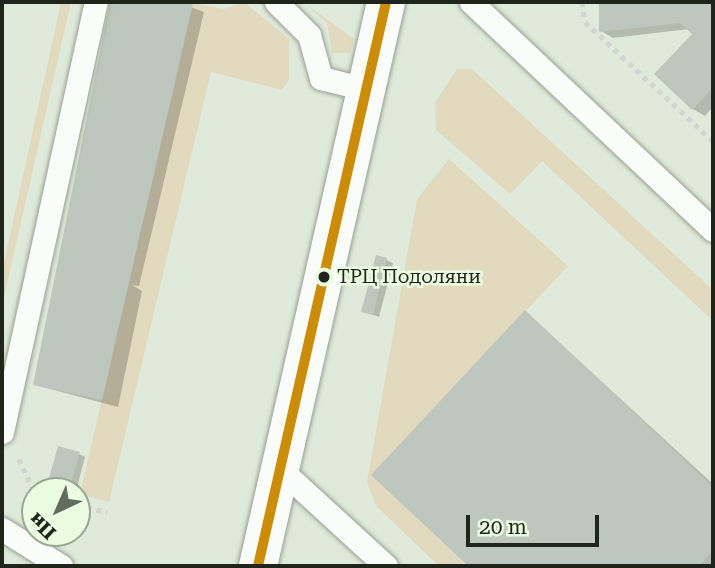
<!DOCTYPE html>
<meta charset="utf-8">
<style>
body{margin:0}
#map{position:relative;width:715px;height:568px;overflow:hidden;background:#e0eada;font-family:"Roboto Serif",serif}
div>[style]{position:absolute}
.green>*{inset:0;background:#e2dabe}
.shadow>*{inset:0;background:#0003}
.building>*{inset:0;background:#bdc7bd}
.path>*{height:4.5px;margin-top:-2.25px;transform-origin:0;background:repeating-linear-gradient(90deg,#d2d5d1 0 5px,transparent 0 10px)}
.roads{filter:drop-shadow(0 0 2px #98a094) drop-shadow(0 0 2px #98a094)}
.lane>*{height:23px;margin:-11.5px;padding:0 11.5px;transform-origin:11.5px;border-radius:11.5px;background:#fafcf9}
.street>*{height:38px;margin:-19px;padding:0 19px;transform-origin:19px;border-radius:19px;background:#fafcf9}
.bus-1>*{height:10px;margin:-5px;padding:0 5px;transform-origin:5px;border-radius:5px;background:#cc8c05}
.dots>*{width:19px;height:19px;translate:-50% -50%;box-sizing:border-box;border:4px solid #ebfde1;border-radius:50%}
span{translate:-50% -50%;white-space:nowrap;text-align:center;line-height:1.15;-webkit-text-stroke:5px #ebfde1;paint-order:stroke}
.bus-label{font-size:19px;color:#1f251b}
.left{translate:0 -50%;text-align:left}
.frame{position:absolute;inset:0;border:4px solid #1f251b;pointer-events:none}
.north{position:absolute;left:21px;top:477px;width:70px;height:70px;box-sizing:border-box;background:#ebfde1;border:2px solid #99a792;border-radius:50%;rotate:224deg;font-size:19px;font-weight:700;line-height:28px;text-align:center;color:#1f251b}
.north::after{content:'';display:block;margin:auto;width:24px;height:32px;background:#636a5e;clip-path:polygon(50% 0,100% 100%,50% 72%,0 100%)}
.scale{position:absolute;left:466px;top:515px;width:133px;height:32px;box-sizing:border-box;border:4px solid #1f251b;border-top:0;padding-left:9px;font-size:21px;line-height:24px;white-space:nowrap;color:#1f251b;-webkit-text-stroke:5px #ebfde1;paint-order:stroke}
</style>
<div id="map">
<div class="green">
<i style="clip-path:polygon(61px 2px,71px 2px,2px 306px,2px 272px)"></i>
<i style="clip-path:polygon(244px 2px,289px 39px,289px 80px,282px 90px,211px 72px,109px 502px,80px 494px,193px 3px,224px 9px)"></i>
<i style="clip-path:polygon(303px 2px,354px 39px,350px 53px,332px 53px,327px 23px)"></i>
<i style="clip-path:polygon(457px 69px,472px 69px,713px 290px,713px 321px,542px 161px,510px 194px,436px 130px,435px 103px)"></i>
<i style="clip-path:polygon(449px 159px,568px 266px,372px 475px,464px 563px,461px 566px,439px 566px,376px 506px,367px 482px,417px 199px)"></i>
</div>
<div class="shadow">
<i style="clip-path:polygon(112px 2px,177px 2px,204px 12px,139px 286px,132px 285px,142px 291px,118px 407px,35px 385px)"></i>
<i style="clip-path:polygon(600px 2px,713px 2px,713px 107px,705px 116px,693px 109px,694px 34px,689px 29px,613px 38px,601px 31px)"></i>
<i style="clip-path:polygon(386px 260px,393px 263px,379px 317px,363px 311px)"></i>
<i style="clip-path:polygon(526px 312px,713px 484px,713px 566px,470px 566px,374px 475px)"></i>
<i style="clip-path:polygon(79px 454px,85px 457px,76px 491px,49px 485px)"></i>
</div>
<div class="building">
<i style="clip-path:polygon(110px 2px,193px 3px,102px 400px,33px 385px)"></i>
<i style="clip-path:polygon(599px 2px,713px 2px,713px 88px,692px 110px,654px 74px,692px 34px,680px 23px,599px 32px)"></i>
<i style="clip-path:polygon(376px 255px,387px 258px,373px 315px,361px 312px)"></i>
<i style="clip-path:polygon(525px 310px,713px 487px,713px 551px,699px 566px,468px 566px,371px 475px)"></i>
<i style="clip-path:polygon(58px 446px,80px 452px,69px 491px,47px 485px)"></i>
</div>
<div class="path">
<i style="left:582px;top:2px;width:20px;rotate:81deg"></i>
<i style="left:585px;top:22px;width:175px;rotate:42.9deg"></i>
<i style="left:19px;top:459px;width:38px;rotate:65deg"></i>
<i style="left:77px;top:505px;width:31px;rotate:13deg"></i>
</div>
<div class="roads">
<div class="lane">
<i style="left:276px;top:2px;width:47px;rotate:45deg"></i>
<i style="left:309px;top:35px;width:45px;rotate:74.4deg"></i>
<i style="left:321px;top:78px;width:45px;rotate:14deg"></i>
<i style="left:471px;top:2px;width:332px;rotate:43.3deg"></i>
<i style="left:2px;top:432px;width:440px;rotate:-77.7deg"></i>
<i style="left:280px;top:469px;width:144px;rotate:42.5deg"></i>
<i style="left:2px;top:529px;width:70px;rotate:32.1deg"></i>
</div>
<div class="street">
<i style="left:258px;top:566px;width:578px;rotate:-77.21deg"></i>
</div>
</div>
<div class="bus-1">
<i style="left:258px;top:566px;width:578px;rotate:-77.21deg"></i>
</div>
<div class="dots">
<i style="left:324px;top:277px;background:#1f251b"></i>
</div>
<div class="bus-label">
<span class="left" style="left:337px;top:277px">ТРЦ Подоляни</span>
</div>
<div class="frame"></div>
<div class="north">Пн</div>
<div class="scale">20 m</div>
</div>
